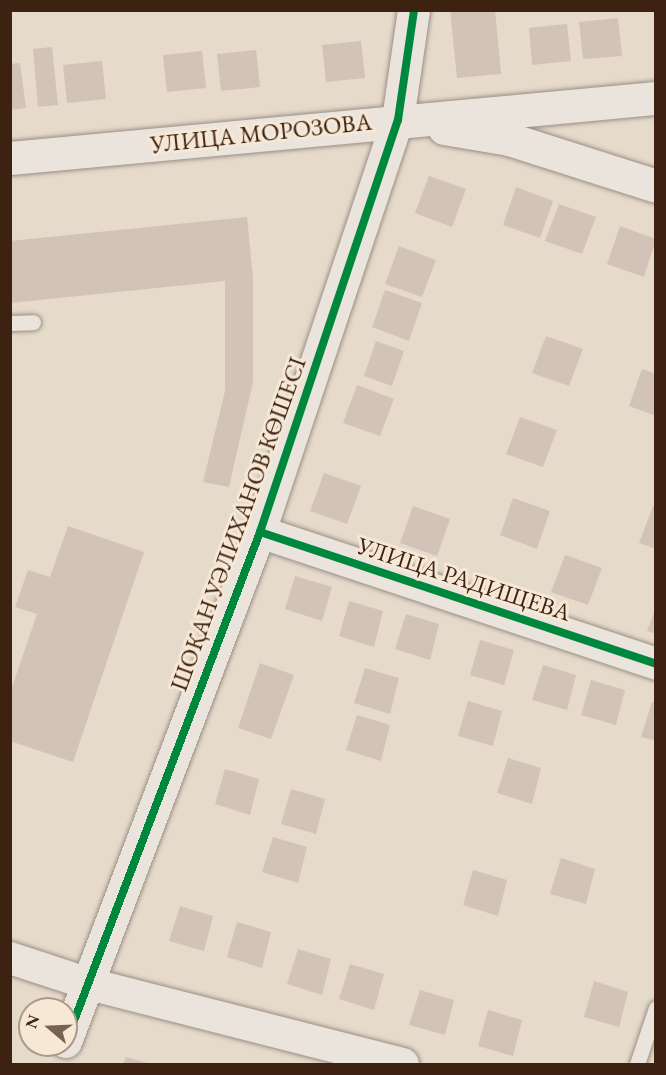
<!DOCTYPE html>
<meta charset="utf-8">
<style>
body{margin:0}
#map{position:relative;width:666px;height:1075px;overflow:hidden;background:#e6daca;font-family:"EB Garamond",serif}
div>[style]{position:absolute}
.building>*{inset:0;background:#d3c2b8}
.roads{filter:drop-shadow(0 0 2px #9a8f85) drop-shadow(0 0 2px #9a8f85)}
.lane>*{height:15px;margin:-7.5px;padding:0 7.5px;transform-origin:7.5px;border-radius:7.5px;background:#eae4dd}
.street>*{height:32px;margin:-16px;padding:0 16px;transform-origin:16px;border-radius:16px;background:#eae4dd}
.secondary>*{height:33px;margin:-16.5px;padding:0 16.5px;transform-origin:16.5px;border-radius:16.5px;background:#eae4dd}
.cycleway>*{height:8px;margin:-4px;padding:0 4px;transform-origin:4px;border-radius:4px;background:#00873e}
span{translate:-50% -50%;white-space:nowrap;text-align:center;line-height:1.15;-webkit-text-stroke:6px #f6e8d5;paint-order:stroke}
.street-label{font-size:24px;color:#3d2212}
.frame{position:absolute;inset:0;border:12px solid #3d2212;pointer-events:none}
.north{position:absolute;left:18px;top:997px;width:60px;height:60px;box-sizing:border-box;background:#f6e8d5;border:2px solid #ac9987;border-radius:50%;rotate:289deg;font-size:16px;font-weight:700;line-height:24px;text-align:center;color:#3d2212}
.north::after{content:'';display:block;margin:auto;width:21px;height:27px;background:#786252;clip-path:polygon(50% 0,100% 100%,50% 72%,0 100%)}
</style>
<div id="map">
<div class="building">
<i style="clip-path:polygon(450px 10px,495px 10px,501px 74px,457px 78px)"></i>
<i style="clip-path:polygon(618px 18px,622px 56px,583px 59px,579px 22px)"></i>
<i style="clip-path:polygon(567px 24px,571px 61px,532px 65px,529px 28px)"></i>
<i style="clip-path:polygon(361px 41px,365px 78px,326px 82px,322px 45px)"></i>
<i style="clip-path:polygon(52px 47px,58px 105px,38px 107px,33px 49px)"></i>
<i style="clip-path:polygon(256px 50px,260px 87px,221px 91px,217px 54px)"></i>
<i style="clip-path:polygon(202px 51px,206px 88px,167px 92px,163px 55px)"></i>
<i style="clip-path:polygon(102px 61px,106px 99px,67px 103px,63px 65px)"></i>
<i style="clip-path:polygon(20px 63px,26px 108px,10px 110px,10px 64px)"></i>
<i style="clip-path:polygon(429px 176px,466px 189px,452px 227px,415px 213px)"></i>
<i style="clip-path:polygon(516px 187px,553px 201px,540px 238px,503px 225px)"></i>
<i style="clip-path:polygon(559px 204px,596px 217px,582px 254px,545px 241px)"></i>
<i style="clip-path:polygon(247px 217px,253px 278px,253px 382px,229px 487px,203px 482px,225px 391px,225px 281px,10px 303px,10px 241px)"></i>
<i style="clip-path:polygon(620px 226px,656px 239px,644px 277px,607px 264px)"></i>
<i style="clip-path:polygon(399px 246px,436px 260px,422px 297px,385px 284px)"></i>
<i style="clip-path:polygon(385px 290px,422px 303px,409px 341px,372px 327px)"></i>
<i style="clip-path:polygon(546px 336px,583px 349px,569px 386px,532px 373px)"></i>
<i style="clip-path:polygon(376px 341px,404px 351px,392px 386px,364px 376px)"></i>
<i style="clip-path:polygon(642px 369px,656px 374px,656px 416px,629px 406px)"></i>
<i style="clip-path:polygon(357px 385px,394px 399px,380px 436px,343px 423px)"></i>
<i style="clip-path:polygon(520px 417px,557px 430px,543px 467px,506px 454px)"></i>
<i style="clip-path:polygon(324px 473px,361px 486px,347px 524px,310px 511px)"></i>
<i style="clip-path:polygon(513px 498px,550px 511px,537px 549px,500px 535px)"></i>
<i style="clip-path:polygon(413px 506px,450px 519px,437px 556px,400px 543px)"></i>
<i style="clip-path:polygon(653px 506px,656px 507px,656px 549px,639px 543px)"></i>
<i style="clip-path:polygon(68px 526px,144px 552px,73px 762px,10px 741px,10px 693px,37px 614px,15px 607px,28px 570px,50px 577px)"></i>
<i style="clip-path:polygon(565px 555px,602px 568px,588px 605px,551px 592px)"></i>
<i style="clip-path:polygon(295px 576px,332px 587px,322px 621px,285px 609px)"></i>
<i style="clip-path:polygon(349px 601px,383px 611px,374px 647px,339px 636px)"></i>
<i style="clip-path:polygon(655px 610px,656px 610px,656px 634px,647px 631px)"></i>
<i style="clip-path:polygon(406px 614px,439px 624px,430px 660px,395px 649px)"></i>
<i style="clip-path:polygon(480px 640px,514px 650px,504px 685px,470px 675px)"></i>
<i style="clip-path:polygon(260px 663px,294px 675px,271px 739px,238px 728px)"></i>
<i style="clip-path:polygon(543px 665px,576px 675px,567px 710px,532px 700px)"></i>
<i style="clip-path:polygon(365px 668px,399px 678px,390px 714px,354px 703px)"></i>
<i style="clip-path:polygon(591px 680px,625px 690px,616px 725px,581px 715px)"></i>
<i style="clip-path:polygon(468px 701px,502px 711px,493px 746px,458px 736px)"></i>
<i style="clip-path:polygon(652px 702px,656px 703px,656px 741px,641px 737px)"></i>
<i style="clip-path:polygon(357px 715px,390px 725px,381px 761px,346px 750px)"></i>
<i style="clip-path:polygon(508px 758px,541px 768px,532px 804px,497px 793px)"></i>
<i style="clip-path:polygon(225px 769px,259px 779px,250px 815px,215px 804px)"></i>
<i style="clip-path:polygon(291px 789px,325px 799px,316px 834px,281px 824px)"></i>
<i style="clip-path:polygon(273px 837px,307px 847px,298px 883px,262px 872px)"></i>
<i style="clip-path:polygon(561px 858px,595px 869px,586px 904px,550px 894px)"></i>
<i style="clip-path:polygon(473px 870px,507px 880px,498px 916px,463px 905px)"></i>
<i style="clip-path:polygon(180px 906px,213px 916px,204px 951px,169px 941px)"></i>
<i style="clip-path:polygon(237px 922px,271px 932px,262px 968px,227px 957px)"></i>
<i style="clip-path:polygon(298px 949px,331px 959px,322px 995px,287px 984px)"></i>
<i style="clip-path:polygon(350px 964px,384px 974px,374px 1010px,339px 999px)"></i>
<i style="clip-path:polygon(594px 981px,628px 992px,619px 1027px,584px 1017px)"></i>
<i style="clip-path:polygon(420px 990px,454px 1000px,445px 1035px,409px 1025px)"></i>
<i style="clip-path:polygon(488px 1010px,522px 1020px,513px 1056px,478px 1046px)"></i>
<i style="clip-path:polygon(126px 1057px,151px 1064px,123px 1064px)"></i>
</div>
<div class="roads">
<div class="lane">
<i style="left:10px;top:323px;width:23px;rotate:-2deg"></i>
<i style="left:637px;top:1064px;width:59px;rotate:-71.3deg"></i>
</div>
<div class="street">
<i style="left:260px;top:532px;width:417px;rotate:18.4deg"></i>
<i style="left:10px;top:958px;width:83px;rotate:18.2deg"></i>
<i style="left:89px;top:984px;width:324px;rotate:14.3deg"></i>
<i style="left:66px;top:1042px;width:546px;rotate:-69.17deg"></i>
<i style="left:260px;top:532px;width:434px;rotate:-71.5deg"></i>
<i style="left:398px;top:120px;width:111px;rotate:-81.7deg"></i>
</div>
<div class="secondary">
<i style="left:444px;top:128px;width:66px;rotate:9.6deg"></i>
<i style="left:509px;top:139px;width:154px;rotate:17.7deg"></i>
<i style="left:10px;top:158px;width:649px;rotate:-5.31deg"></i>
</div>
</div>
<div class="cycleway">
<i style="left:260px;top:532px;width:417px;rotate:18.4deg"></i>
<i style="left:66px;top:1042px;width:546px;rotate:-69.17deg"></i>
<i style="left:260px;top:532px;width:434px;rotate:-71.5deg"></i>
<i style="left:398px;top:120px;width:111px;rotate:-81.7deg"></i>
</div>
<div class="street-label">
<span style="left:261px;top:133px;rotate:-6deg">УЛИЦА МОРОЗОВА</span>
<span style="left:238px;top:524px;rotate:-70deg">ШОҚАН УӘЛИХАНОВ КӨШЕСІ</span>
<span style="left:464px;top:579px;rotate:18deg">УЛИЦА РАДИЩЕВА</span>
</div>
<div class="frame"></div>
<div class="north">N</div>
</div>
